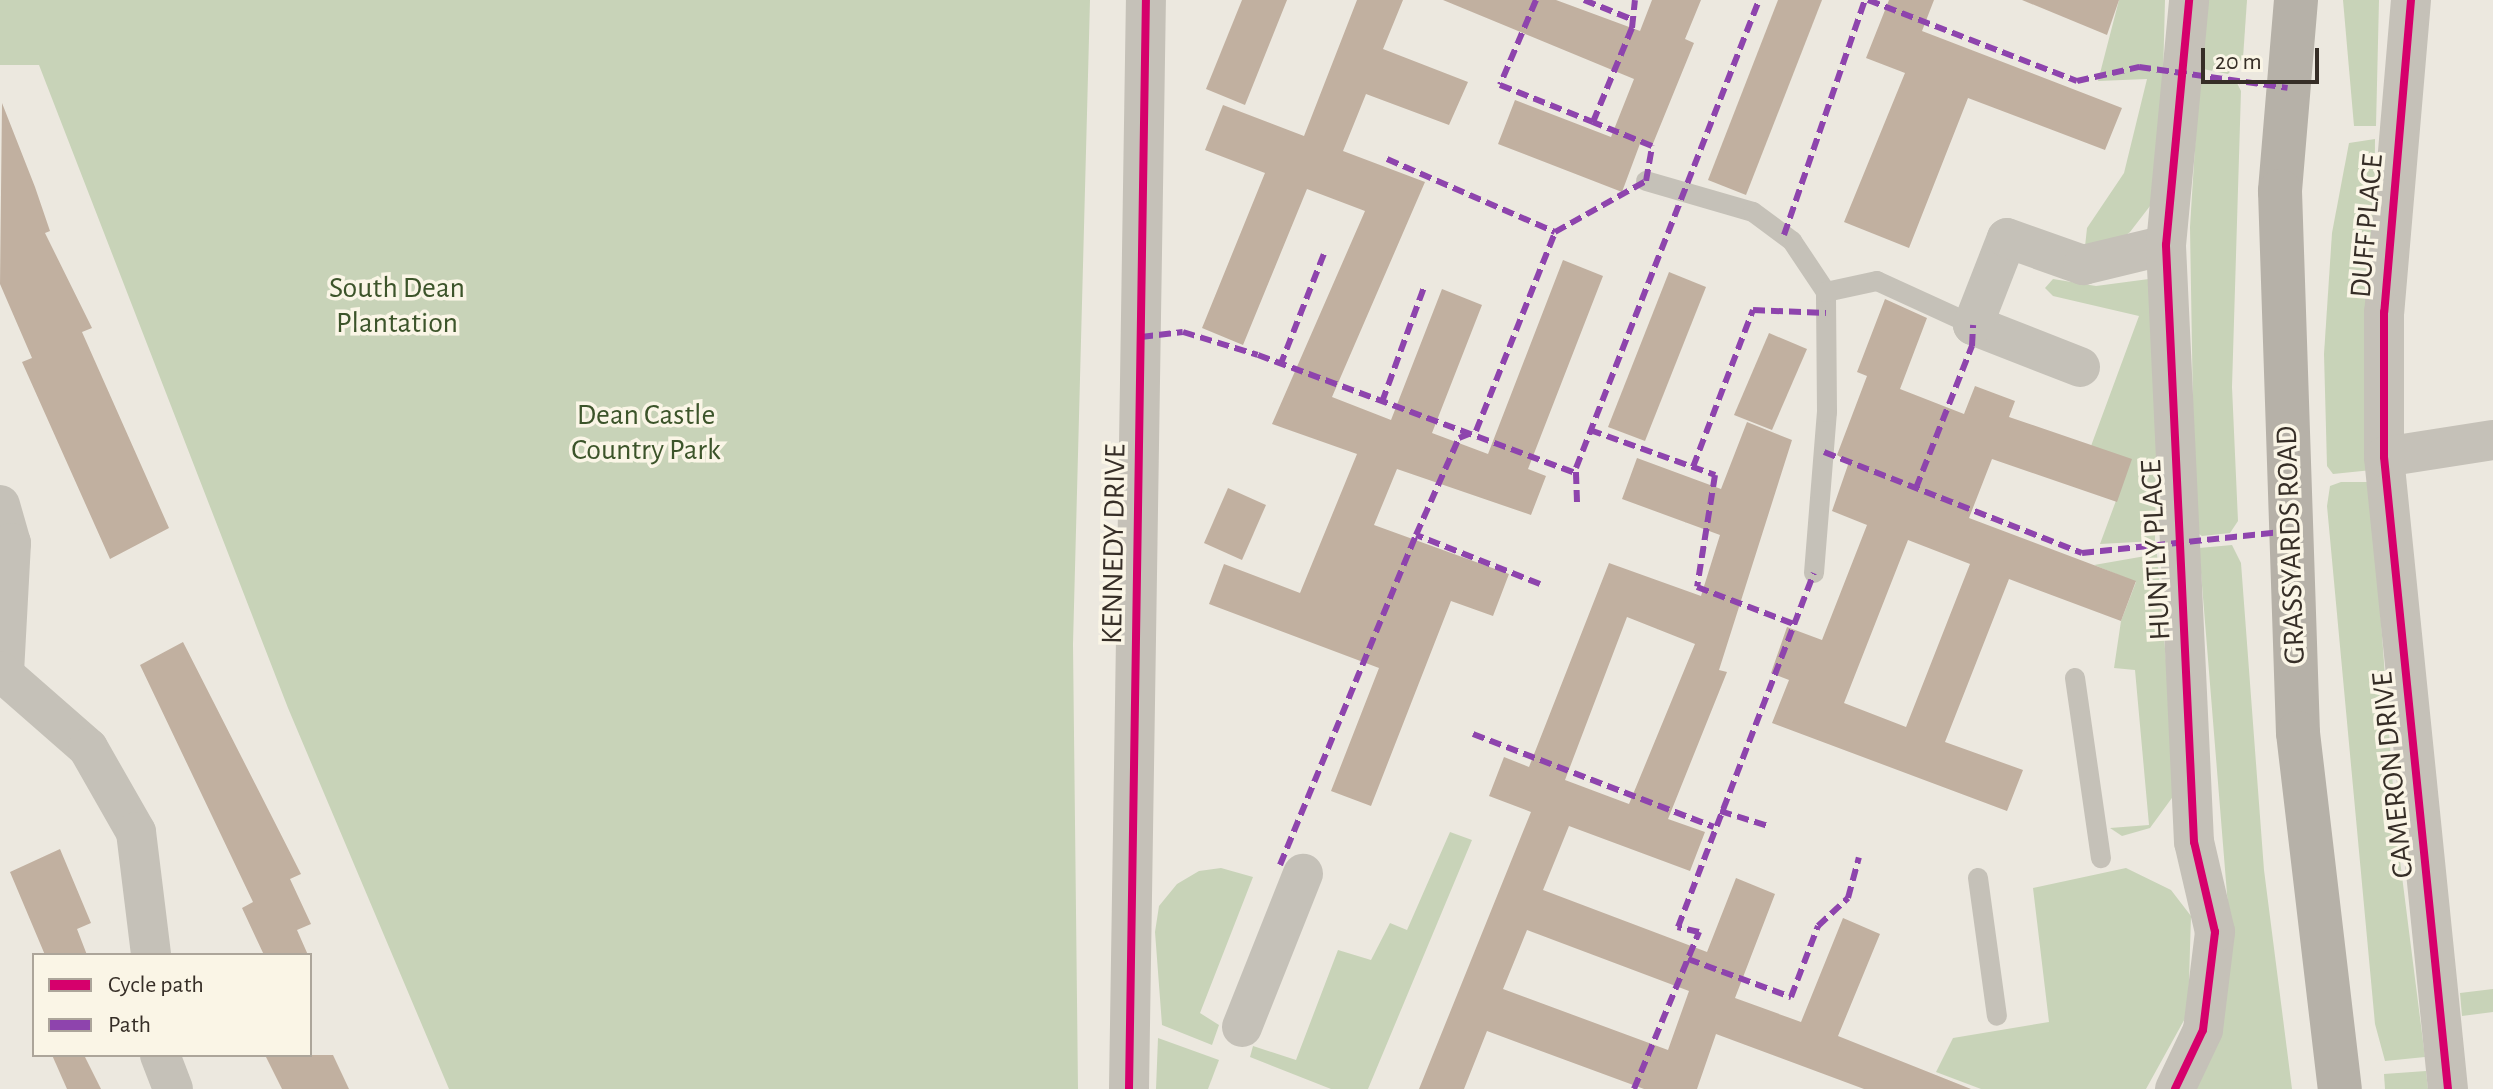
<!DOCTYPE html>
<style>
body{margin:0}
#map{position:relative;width:2493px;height:1089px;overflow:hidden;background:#ece8df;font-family:"Alegreya Sans",sans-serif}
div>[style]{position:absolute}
.green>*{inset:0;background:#c8d3b8}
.building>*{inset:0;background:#c1b0a0}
.lane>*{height:20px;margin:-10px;padding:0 10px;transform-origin:10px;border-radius:10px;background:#c5c1b8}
.street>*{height:40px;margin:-20px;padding:0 20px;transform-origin:20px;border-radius:20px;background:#c5c1b8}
.secondary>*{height:44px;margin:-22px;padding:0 22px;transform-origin:22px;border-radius:22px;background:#b6b1a8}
.quiet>*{height:6px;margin-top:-3px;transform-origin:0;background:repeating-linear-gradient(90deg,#8e44ad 0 12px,transparent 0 18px)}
.cycleway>*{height:8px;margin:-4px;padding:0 4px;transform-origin:4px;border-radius:4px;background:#d6006c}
span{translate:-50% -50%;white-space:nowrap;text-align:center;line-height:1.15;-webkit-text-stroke:7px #faf5e6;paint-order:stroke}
.street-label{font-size:30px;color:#362e27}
.park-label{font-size:30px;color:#3c542a}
.legend{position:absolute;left:32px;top:953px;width:280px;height:104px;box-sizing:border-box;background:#faf5e6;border:2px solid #aca59a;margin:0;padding:10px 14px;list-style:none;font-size:24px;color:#362e27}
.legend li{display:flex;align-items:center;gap:16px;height:40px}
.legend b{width:40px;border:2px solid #aca59a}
.scale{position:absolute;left:2201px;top:48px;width:118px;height:36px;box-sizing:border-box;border:4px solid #362e27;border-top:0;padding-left:10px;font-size:24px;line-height:28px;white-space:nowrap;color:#362e27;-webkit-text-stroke:6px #faf5e6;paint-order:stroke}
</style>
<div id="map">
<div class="green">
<i style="clip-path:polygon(0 0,1090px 0,1073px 644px,1078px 1089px,449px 1089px,288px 708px,39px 65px,0 65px)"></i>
<i style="clip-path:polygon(2119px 0,2165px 0,2160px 193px,2130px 232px,2098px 256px,2084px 256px,2087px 228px,2124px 173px,2147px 79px,2098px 81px)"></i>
<i style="clip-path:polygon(2204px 0,2247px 0,2243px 58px,2228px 74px,2198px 68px)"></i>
<i style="clip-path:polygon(2343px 0,2379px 0,2376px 126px,2354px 126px)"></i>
<i style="clip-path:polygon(2223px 81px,2237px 83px,2241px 91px,2232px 387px,2238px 521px,2230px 533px,2202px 536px,2195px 531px,2190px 227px,2199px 82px)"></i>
<i style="clip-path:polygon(2375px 139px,2372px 470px,2333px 474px,2327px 466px,2324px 354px,2332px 233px,2349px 143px)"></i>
<i style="clip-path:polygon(2053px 279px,2096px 286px,2149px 279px,2158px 358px,2155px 541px,2100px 544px,2131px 460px,2091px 446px,2139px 316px,2053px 296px,2045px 288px)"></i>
<i style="clip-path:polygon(2341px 482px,2371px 482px,2396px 829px,2425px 1057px,2385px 1061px,2375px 1024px,2327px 506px,2330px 486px)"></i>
<i style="clip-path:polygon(2232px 545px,2241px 563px,2264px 870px,2292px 1089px,2189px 1089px,2230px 931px,2199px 548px)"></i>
<i style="clip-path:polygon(2157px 554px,2177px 791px,2150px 828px,2122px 836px,2110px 828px,2149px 825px,2135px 670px,2114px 668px,2121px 621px,2136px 582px,2094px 565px)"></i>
<i style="clip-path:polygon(1450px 832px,1472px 840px,1368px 1089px,1331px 1089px,1250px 1057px,1253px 1046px,1296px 1060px,1338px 950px,1371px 960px,1390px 923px,1407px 930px)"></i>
<i style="clip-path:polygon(1221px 868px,1253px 877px,1200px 1013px,1219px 1025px,1212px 1045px,1162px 1025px,1155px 932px,1159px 906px,1177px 884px,1199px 871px)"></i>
<i style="clip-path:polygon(2126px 868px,2171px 890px,2191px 916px,2188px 1013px,2146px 1089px,1981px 1089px,1936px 1072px,1953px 1038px,2049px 1022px,2033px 888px)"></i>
<i style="clip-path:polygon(2493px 989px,2493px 1012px,2462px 1016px,2460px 993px)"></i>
<i style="clip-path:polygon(1158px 1038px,1219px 1060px,1208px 1089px,1156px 1089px)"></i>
<i style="clip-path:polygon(2426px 1071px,2428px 1089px,2385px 1089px,2384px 1074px)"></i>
</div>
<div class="building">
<i style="clip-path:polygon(1242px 0,1287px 0,1245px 105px,1206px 89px)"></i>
<i style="clip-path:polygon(1357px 0,1403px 0,1383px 49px,1468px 82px,1449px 125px,1366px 94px,1343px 151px,1425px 182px,1332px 397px,1391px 420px,1442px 289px,1482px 305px,1432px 433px,1488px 454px,1563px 260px,1603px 276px,1528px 469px,1546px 476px,1531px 515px,1397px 469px,1374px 525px,1509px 574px,1493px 616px,1451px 601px,1371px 806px,1331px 791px,1379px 668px,1209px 604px,1224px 564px,1300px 593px,1357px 454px,1272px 424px,1365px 211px,1307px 189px,1243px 345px,1202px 328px,1265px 173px,1205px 150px,1223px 105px,1304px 136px)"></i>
<i style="clip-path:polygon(1443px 0,1556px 0,1640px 31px,1652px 0,1701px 0,1685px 39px,1694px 43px,1652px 146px,1641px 141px,1622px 192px,1498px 144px,1515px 100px,1611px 137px,1634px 79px)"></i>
<i style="clip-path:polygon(1778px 0,1822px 0,1746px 195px,1708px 180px)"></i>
<i style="clip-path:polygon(1889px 0,1934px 0,1922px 31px,2122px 108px,2105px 150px,1968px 98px,1909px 248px,1844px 222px,1905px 73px,1866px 58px)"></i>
<i style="clip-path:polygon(2022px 0,2119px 0,2107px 35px)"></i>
<i style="clip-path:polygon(2px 103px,35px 187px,50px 231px,45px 233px,92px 328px,82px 332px,169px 528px,110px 559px,22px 362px,32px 358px,0 284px)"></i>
<i style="clip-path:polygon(1669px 272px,1706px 287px,1645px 441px,1608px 427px)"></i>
<i style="clip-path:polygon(evenodd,1885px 299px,1927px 318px,1900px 389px,1964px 414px,1975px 386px,2015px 401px,2009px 417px,2132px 459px,2117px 502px,1992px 459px,1969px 518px,2136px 581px,2121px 621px,2009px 579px,1945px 742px,2023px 770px,2007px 811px,1772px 723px,1789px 680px,1771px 673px,1787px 627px,1822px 640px,1867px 525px,1832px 511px,1849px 462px,1837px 455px,1867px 376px,1857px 372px,1885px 299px,1908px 540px,1970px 564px,1906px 727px,1844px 703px,1908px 540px)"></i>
<i style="clip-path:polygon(1769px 333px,1807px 349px,1772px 430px,1734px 415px)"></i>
<i style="clip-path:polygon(evenodd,1747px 422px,1792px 440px,1719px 670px,1727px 672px,1668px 819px,1705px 832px,1690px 871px,1569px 826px,1543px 890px,1707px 952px,1736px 878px,1775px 894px,1735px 998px,1801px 1022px,1843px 918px,1880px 934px,1838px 1036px,1971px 1089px,1864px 1089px,1716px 1034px,1697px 1089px,1644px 1089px,1487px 1031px,1464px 1089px,1419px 1089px,1531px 812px,1489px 796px,1504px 757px,1529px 767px,1609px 563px,1701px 596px,1720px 535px,1622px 499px,1637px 458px,1721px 489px,1747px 422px,1627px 617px,1695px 644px,1629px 804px,1565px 780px,1627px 617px,1747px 422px,1527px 930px,1689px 991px,1668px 1050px,1503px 989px,1527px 930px)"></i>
<i style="clip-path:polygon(1228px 488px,1266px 505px,1242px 560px,1204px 543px)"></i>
<i style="clip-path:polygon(183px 642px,301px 874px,290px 879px,311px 924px,297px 930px,308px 955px,264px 955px,242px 908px,253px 902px,140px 665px)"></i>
<i style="clip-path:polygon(60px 849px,91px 923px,77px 929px,87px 955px,45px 955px,10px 872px)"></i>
<i style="clip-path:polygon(52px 1055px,84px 1055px,101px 1089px,67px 1089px)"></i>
<i style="clip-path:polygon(265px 1055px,333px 1055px,349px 1089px,282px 1089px)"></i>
</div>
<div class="lane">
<i style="left:1646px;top:181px;width:111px;rotate:16.2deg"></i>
<i style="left:1753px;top:212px;width:49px;rotate:36.6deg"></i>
<i style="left:1792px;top:241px;width:61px;rotate:56.3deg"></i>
<i style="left:1814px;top:573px;width:162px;rotate:-85.4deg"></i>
<i style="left:1827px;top:412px;width:120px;rotate:-90.5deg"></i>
<i style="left:1826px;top:292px;width:52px;rotate:-12.2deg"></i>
<i style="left:1877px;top:281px;width:106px;rotate:24.6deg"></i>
<i style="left:2075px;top:678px;width:182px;rotate:81.8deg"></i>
<i style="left:1978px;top:878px;width:139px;rotate:82.2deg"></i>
</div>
<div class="street">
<i style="left:2411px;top:0;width:313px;rotate:94.9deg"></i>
<i style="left:2384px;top:312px;width:145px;rotate:90deg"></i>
<i style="left:2384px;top:457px;width:635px;rotate:84.22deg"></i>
<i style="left:2080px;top:367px;width:115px;rotate:-158.6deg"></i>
<i style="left:1973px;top:325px;width:93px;rotate:-68.7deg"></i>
<i style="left:2007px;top:238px;width:81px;rotate:19.6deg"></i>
<i style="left:2083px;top:265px;width:85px;rotate:-13.5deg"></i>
<i style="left:2384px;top:457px;width:110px;rotate:-8.9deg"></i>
<i style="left:0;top:505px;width:40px;rotate:74deg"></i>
<i style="left:11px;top:543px;width:128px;rotate:93.1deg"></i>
<i style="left:0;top:671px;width:117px;rotate:41.2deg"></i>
<i style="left:88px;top:748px;width:97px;rotate:60.3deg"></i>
<i style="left:136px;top:832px;width:124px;rotate:83deg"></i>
<i style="left:1242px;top:1027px;width:165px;rotate:-68.3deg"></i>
<i style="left:160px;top:1055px;width:36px;rotate:69deg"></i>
<i style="left:1129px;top:1089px;width:1089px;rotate:-89.11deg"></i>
<i style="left:2175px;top:1089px;width:65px;rotate:-64.6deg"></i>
<i style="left:2203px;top:1030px;width:99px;rotate:-83deg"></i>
<i style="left:2215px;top:932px;width:92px;rotate:-103.1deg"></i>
<i style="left:2194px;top:842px;width:598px;rotate:-92.69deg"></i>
<i style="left:2166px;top:245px;width:246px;rotate:-84.6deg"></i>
</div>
<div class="secondary">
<i style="left:2296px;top:0;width:192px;rotate:94.8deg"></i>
<i style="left:2280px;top:191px;width:542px;rotate:88.1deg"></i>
<i style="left:2298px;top:733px;width:358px;rotate:83.3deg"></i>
</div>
<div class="quiet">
<i style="left:1536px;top:0;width:92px;rotate:113deg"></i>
<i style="left:1500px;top:85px;width:100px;rotate:21.7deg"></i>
<i style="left:1584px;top:0;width:51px;rotate:22deg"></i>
<i style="left:1868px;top:0;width:224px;rotate:21.2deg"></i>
<i style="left:2077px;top:81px;width:64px;rotate:-12.7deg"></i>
<i style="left:2139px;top:67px;width:150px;rotate:8deg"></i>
<i style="left:1387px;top:159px;width:183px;rotate:23.5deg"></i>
<i style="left:1555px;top:232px;width:104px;rotate:-29.3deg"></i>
<i style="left:1646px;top:181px;width:36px;rotate:-80deg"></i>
<i style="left:1652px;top:146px;width:64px;rotate:-157.9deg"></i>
<i style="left:1593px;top:122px;width:102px;rotate:-67.5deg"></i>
<i style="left:1632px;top:28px;width:28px;rotate:-84deg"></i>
<i style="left:1784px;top:235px;width:249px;rotate:-71deg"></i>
<i style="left:1141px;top:337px;width:42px;rotate:-6.8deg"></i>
<i style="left:1183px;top:332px;width:78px;rotate:17deg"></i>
<i style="left:1258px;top:355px;width:339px;rotate:20.4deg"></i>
<i style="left:1280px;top:366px;width:120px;rotate:-68.6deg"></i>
<i style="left:1382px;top:402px;width:122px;rotate:-69.9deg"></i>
<i style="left:1590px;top:430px;width:133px;rotate:19.8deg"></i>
<i style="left:1715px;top:475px;width:113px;rotate:99.1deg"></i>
<i style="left:1697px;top:587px;width:104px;rotate:20.9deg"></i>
<i style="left:1824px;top:452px;width:277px;rotate:21.4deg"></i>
<i style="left:2082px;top:553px;width:210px;rotate:-6deg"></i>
<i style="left:1693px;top:467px;width:168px;rotate:-69.1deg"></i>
<i style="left:1753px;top:310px;width:73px;rotate:2.4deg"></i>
<i style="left:1916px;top:488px;width:153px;rotate:-68.5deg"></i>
<i style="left:1972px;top:346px;width:21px;rotate:-87deg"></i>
<i style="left:1577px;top:502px;width:34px;rotate:-92deg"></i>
<i style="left:1576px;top:468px;width:503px;rotate:-68.64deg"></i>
<i style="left:1540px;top:584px;width:133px;rotate:-158.4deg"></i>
<i style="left:1416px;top:535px;width:106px;rotate:-66.1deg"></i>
<i style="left:1459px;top:438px;width:18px;rotate:-22deg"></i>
<i style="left:1476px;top:431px;width:214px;rotate:-68.3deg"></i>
<i style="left:1473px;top:734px;width:258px;rotate:21.1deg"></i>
<i style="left:1720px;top:811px;width:50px;rotate:17.4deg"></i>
<i style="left:1280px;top:865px;width:357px;rotate:-67.6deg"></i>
<i style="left:1688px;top:959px;width:110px;rotate:20.3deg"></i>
<i style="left:1791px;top:997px;width:76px;rotate:-69.2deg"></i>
<i style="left:1818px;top:926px;width:41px;rotate:-43deg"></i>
<i style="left:1848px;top:898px;width:42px;rotate:-75deg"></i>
<i style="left:1634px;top:1089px;width:170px;rotate:-67.5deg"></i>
<i style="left:1699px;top:932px;width:22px;rotate:-167deg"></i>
<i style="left:1678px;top:927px;width:379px;rotate:-69deg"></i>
</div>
<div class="cycleway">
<i style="left:2411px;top:0;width:313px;rotate:94.9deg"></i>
<i style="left:2384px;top:312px;width:145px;rotate:90deg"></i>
<i style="left:2384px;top:457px;width:635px;rotate:84.22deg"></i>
<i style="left:1129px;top:1089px;width:1089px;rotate:-89.11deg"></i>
<i style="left:2175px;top:1089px;width:65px;rotate:-64.6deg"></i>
<i style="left:2203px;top:1030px;width:99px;rotate:-83deg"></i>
<i style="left:2215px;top:932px;width:92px;rotate:-103.1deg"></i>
<i style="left:2194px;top:842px;width:598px;rotate:-92.69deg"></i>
<i style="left:2166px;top:245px;width:246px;rotate:-84.6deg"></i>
</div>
<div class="street-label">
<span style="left:2367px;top:226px;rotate:-85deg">DUFF PLACE</span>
<span style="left:1114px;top:544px;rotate:-89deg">KENNEDY DRIVE</span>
<span style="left:2291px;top:545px;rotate:-92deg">GRASSYARDS ROAD</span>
<span style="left:2156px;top:550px;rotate:-93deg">HUNTLY PLACE</span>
<span style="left:2393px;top:775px;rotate:-96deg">CAMERON DRIVE</span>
</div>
<div class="park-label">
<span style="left:397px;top:305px">South Dean<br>Plantation</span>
<span style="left:646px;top:432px">Dean Castle<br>Country Park</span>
</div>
<ul class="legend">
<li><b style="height:10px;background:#d6006c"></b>Cycle path</li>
<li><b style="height:10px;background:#8e44ad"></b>Path</li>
</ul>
<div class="scale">20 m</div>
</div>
